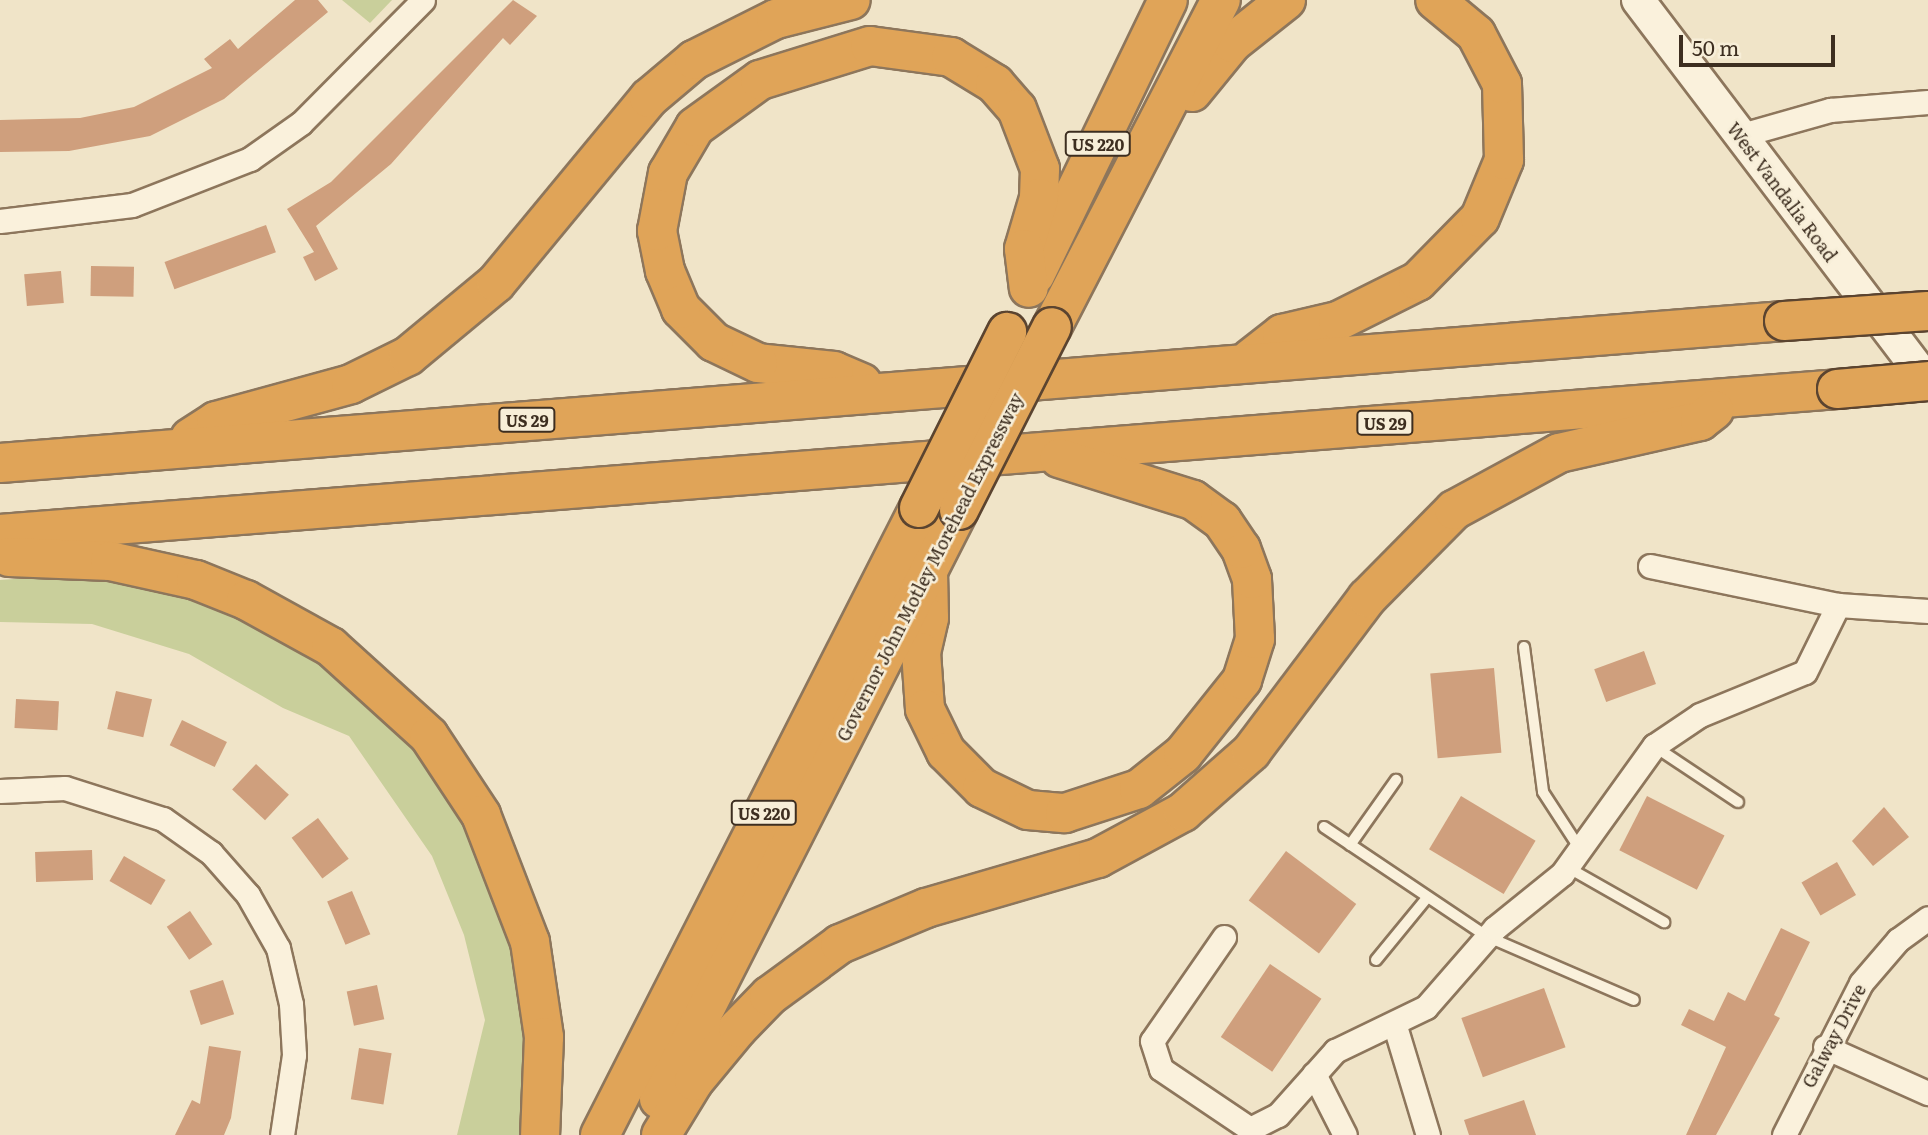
<!DOCTYPE html>
<html>
<head>
<meta charset="utf-8">
<style>
  body { margin:0 }
  #map { position:relative; width:1928px; height:1135px; overflow:hidden; background:#f0e4c8; font-family:Literata,serif }
  div>[style] { position:absolute }
  [style*='--x'] { left:calc(var(--x)*1px); top:calc(var(--y)*1px); width:calc(var(--w)*1px); rotate:calc(var(--a)*1deg) }
  .green>* { inset:0; background:#c9cf9b }
  .building>* { inset:0; background:#cf9f7d; transform-origin:0 0 }
  .roads { filter:drop-shadow(2px 0 #8d765c) drop-shadow(-2px 0 #8d765c) drop-shadow(0 2px #8d765c) drop-shadow(0 -2px #8d765c) }
  .service>* { height:10px; margin:-5px; padding:0 5px; transform-origin:5px; border-radius:5px; background:#faf1dc }
  .minor>* { height:23px; margin:-11.5px; padding:0 11.5px; transform-origin:11.5px; border-radius:11.5px; background:#faf1dc }
  .secondary>* { height:32px; margin:-16px; padding:0 16px; transform-origin:16px; border-radius:16px; background:#faf1dc }
  .motorway>* { height:38px; margin:-19px; padding:0 19px; transform-origin:19px; border-radius:19px; background:#e0a458 }
  .bridges { filter:drop-shadow(2px 0 #5b4430) drop-shadow(-2px 0 #5b4430) drop-shadow(0 2px #5b4430) drop-shadow(0 -2px #5b4430) }
  .motorway-bridge>* { height:38px; margin:-19px; padding:0 19px; transform-origin:19px; border-radius:19px; background:#e0a458 }
  span { translate:-50% -50%; white-space:nowrap; text-align:center; line-height:1.15; -webkit-text-stroke:5px #f7eed8; paint-order:stroke }
  .shield-label span { padding:2px 5px; background:#f7eed8; border:2px solid; border-radius:5px; -webkit-text-stroke-width:0 }
  .shield-label { font-size:16px; color:#3d2e20; font-weight:700 }
  .street-label { font-size:18px; color:#3d2e20 }
  .scale { position:absolute; left:1679px; top:35px; width:156px; height:32px; box-sizing:border-box; border:4px solid #3d2e20; border-top:0; padding-left:9px; font-size:21px; line-height:24px; white-space:nowrap; color:#3d2e20; -webkit-text-stroke:5px #f7eed8; paint-order:stroke }
</style>
</head>
<body>
<div id="map">
  <div class="green">
    <i style="clip-path:polygon(342px 0,392px 0,370px 23px)"></i>
    <i style="clip-path:polygon(41px 577px,130px 581px,199px 599px,277px 633px,333px 669px,387px 716px,472px 829px,504px 909px,527px 995px,526px 1135px,457px 1135px,485px 1020px,464px 935px,432px 856px,349px 736px,283px 708px,189px 654px,92px 624px,0 622px,0 580px)"></i>
  </div>
  <div class="building">
    <i style="clip-path:polygon(295px 0,318px 0,328px 12px,224px 99px,150px 136px,69px 151px,0 152px,0 120px,80px 118px,134px 107px,212px 68px,204px 59px,230px 39px,238px 49px)"></i>
    <i style="clip-path:polygon(513px 0,537px 16px,510px 45px,503px 38px,391px 164px,316px 226px,338px 269px,315px 281px,303px 257px,314px 252px,287px 209px,331px 182px)"></i>
    <i style="left:266px;top:225px;width:29px;height:108px;rotate:70deg"></i>
    <i style="left:91px;top:266px;width:43px;height:30px;rotate:1deg"></i>
    <i style="left:61px;top:271px;width:32px;height:37px;rotate:85deg"></i>
    <i style="left:1644px;top:651px;width:35px;height:53px;rotate:70deg"></i>
    <i style="left:1494px;top:668px;width:85px;height:64px;rotate:85deg"></i>
    <i style="left:116px;top:691px;width:37px;height:39px;rotate:13deg"></i>
    <i style="left:16px;top:699px;width:43px;height:29px;rotate:3deg"></i>
    <i style="left:182px;top:720px;width:50px;height:28px;rotate:26deg"></i>
    <i style="left:256px;top:764px;width:45px;height:35px;rotate:43deg"></i>
    <i style="left:1461px;top:796px;width:87px;height:62px;rotate:31deg"></i>
    <i style="left:1647px;top:796px;width:87px;height:61px;rotate:27deg"></i>
    <i style="clip-path:polygon(1884px 807px,1909px 837px,1873px 866px,1852px 841px)"></i>
    <i style="left:318px;top:818px;width:51px;height:33px;rotate:53deg"></i>
    <i style="left:92px;top:850px;width:30px;height:57px;rotate:88deg"></i>
    <i style="left:1286px;top:851px;width:88px;height:62px;rotate:37deg"></i>
    <i style="left:124px;top:856px;width:48px;height:29px;rotate:30deg"></i>
    <i style="left:1837px;top:862px;width:38px;height:41px;rotate:60deg"></i>
    <i style="left:352px;top:891px;width:47px;height:27px;rotate:67deg"></i>
    <i style="left:190px;top:911px;width:40px;height:28px;rotate:56deg"></i>
    <i style="clip-path:polygon(1781px 928px,1810px 942px,1774px 1015px,1780px 1018px,1716px 1135px,1686px 1135px,1726px 1047px,1681px 1025px,1689px 1009px,1714px 1021px,1728px 992px,1745px 1001px)"></i>
    <i style="left:1270px;top:964px;width:62px;height:88px;rotate:34deg"></i>
    <i style="left:223px;top:980px;width:36px;height:35px;rotate:72deg"></i>
    <i style="left:377px;top:985px;width:35px;height:31px;rotate:78deg"></i>
    <i style="left:1544px;top:988px;width:63px;height:88px;rotate:70deg"></i>
    <i style="clip-path:polygon(209px 1046px,241px 1051px,231px 1118px,224px 1135px,175px 1135px,192px 1100px,200px 1104px)"></i>
    <i style="left:359px;top:1048px;width:33px;height:52px;rotate:9deg"></i>
    <i style="clip-path:polygon(1524px 1100px,1536px 1135px,1469px 1135px,1464px 1120px)"></i>
  </div>
  <div class="roads">
    <div class="service">
      <i style="--x:1524;--y:647;--w:146;--a:82.5"></i>
      <i style="--x:1543;--y:792;--w:68;--a:57"></i>
      <i style="--x:1654;--y:746;--w:101;--a:33.7"></i>
      <i style="--x:1324;--y:827;--w:195;--a:33.9"></i>
      <i style="--x:1486;--y:936;--w:161;--a:23.4"></i>
      <i style="--x:1350;--y:845;--w:80;--a:-54.7"></i>
      <i style="--x:1567;--y:867;--w:112;--a:29.6"></i>
      <i style="--x:1376;--y:960;--w:80;--a:-50.6"></i>
    </div>
    <div class="minor">
      <i style="--x:1738;--y:136;--w:96;--a:-15.8"></i>
      <i style="--x:1830;--y:110;--w:98;--a:-4.7"></i>
      <i style="--x:0;--y:221;--w:133;--a:-6.9"></i>
      <i style="--x:132;--y:205;--w:127;--a:-21.3"></i>
      <i style="--x:250;--y:159;--w:62;--a:-35.2"></i>
      <i style="--x:301;--y:123;--w:173;--a:-45.2"></i>
      <i style="--x:1650;--y:566;--w:192;--a:11.7"></i>
      <i style="--x:1838;--y:605;--w:90;--a:3.8"></i>
      <i style="--x:0;--y:791;--w:65;--a:-2.6"></i>
      <i style="--x:65;--y:788;--w:103;--a:17.6"></i>
      <i style="--x:163;--y:819;--w:59;--a:35.3"></i>
      <i style="--x:211;--y:853;--w:56;--a:48.6"></i>
      <i style="--x:248;--y:895;--w:61;--a:60.5"></i>
      <i style="--x:278;--y:948;--w:57;--a:76.9"></i>
      <i style="--x:291;--y:1004;--w:51;--a:86.6"></i>
      <i style="--x:294;--y:1055;--w:81;--a:98.5"></i>
      <i style="--x:1224;--y:937;--w:126;--a:124.7"></i>
      <i style="--x:1152;--y:1041;--w:29;--a:72"></i>
      <i style="--x:1161;--y:1069;--w:107;--a:34"></i>
      <i style="--x:1250;--y:1129;--w:31;--a:-27"></i>
      <i style="--x:1278;--y:1115;--w:86;--a:-48.3"></i>
      <i style="--x:1335;--y:1051;--w:101;--a:-25.8"></i>
      <i style="--x:1426;--y:1007;--w:105;--a:-48.9"></i>
      <i style="--x:1495;--y:928;--w:86;--a:-38.9"></i>
      <i style="--x:1562;--y:874;--w:158;--a:-54.3"></i>
      <i style="--x:1654;--y:746;--w:55;--a:-34"></i>
      <i style="--x:1700;--y:715;--w:113;--a:-22.3"></i>
      <i style="--x:1805;--y:672;--w:75;--a:-63.8"></i>
      <i style="--x:1395;--y:1026;--w:114;--a:73.2"></i>
      <i style="--x:1825;--y:1047;--w:113;--a:24.1"></i>
      <i style="--x:1314;--y:1074;--w:68;--a:63.1"></i>
      <i style="--x:1784;--y:1135;--w:170;--a:-63.1"></i>
      <i style="--x:1861;--y:983;--w:57;--a:-49.3"></i>
      <i style="--x:1898;--y:940;--w:37;--a:-36"></i>
    </div>
    <div class="secondary">
      <i style="--x:1638;--y:0;--w:480;--a:52.8"></i>
    </div>
    <div class="motorway">
      <i style="--x:1192;--y:92;--w:63;--a:-50.8"></i>
      <i style="--x:1232;--y:43;--w:69;--a:-38.5"></i>
      <i style="--x:1035;--y:275;--w:305;--a:-64.2"></i>
      <i style="--x:1052;--y:327;--w:368;--a:-62.7"></i>
      <i style="--x:1250;--y:359;--w:41;--a:-38"></i>
      <i style="--x:1282;--y:334;--w:57;--a:-13.1"></i>
      <i style="--x:1338;--y:321;--w:89;--a:-26.6"></i>
      <i style="--x:1418;--y:281;--w:88;--a:-45.5"></i>
      <i style="--x:1480;--y:218;--w:63;--a:-67.5"></i>
      <i style="--x:1504;--y:160;--w:76;--a:-91.5"></i>
      <i style="--x:1502;--y:84;--w:56;--a:-117.5"></i>
      <i style="--x:1476;--y:34;--w:53;--a:-140.3"></i>
      <i style="--x:862;--y:383;--w:30;--a:-157"></i>
      <i style="--x:834;--y:371;--w:76;--a:-174"></i>
      <i style="--x:758;--y:363;--w:49;--a:-154.5"></i>
      <i style="--x:714;--y:342;--w:47;--a:-135"></i>
      <i style="--x:681;--y:309;--w:41;--a:-112.8"></i>
      <i style="--x:665;--y:271;--w:41;--a:-101.3"></i>
      <i style="--x:657;--y:231;--w:59;--a:-79.3"></i>
      <i style="--x:668;--y:173;--w:53;--a:-59.6"></i>
      <i style="--x:695;--y:127;--w:80;--a:-35.9"></i>
      <i style="--x:760;--y:80;--w:115;--a:-17.2"></i>
      <i style="--x:870;--y:46;--w:82;--a:7.7"></i>
      <i style="--x:951;--y:57;--w:52;--a:31.5"></i>
      <i style="--x:995;--y:84;--w:33;--a:49"></i>
      <i style="--x:1017;--y:109;--w:64;--a:69"></i>
      <i style="--x:1040;--y:169;--w:29;--a:92"></i>
      <i style="--x:1039;--y:198;--w:53;--a:106.4"></i>
      <i style="--x:1024;--y:249;--w:39;--a:83"></i>
      <i style="--x:190;--y:438;--w:31;--a:-33"></i>
      <i style="--x:216;--y:421;--w:140;--a:-15.3"></i>
      <i style="--x:351;--y:384;--w:64;--a:-26.2"></i>
      <i style="--x:408;--y:356;--w:114;--a:-39.7"></i>
      <i style="--x:496;--y:283;--w:240;--a:-50.4"></i>
      <i style="--x:649;--y:98;--w:59;--a:-40.2"></i>
      <i style="--x:694;--y:60;--w:92;--a:-26.6"></i>
      <i style="--x:776;--y:19;--w:77;--a:-14.2"></i>
      <i style="--x:0;--y:463;--w:1790;--a:-4.55"></i>
      <i style="--x:0;--y:534;--w:1843;--a:-4.51"></i>
      <i style="--x:9;--y:557;--w:101;--a:2.3"></i>
      <i style="--x:110;--y:561;--w:88;--a:12.5"></i>
      <i style="--x:196;--y:580;--w:54;--a:21.8"></i>
      <i style="--x:246;--y:600;--w:97;--a:28.9"></i>
      <i style="--x:331;--y:647;--w:132;--a:42.2"></i>
      <i style="--x:429;--y:736;--w:95;--a:56.6"></i>
      <i style="--x:481;--y:815;--w:136;--a:68.9"></i>
      <i style="--x:530;--y:942;--w:96;--a:81.6"></i>
      <i style="--x:544;--y:1037;--w:98;--a:92.3"></i>
      <i style="--x:928;--y:571;--w:47;--a:88.8"></i>
      <i style="--x:929;--y:618;--w:35;--a:103"></i>
      <i style="--x:921;--y:652;--w:57;--a:86"></i>
      <i style="--x:925;--y:709;--w:48;--a:64"></i>
      <i style="--x:946;--y:752;--w:51;--a:45"></i>
      <i style="--x:982;--y:788;--w:51;--a:25.6"></i>
      <i style="--x:1028;--y:810;--w:37;--a:5"></i>
      <i style="--x:1065;--y:813;--w:78;--a:-18"></i>
      <i style="--x:1139;--y:789;--w:56;--a:-38.5"></i>
      <i style="--x:1183;--y:754;--w:95;--a:-51.4"></i>
      <i style="--x:1242;--y:680;--w:43;--a:-72.4"></i>
      <i style="--x:1255;--y:639;--w:60;--a:-92.9"></i>
      <i style="--x:1252;--y:579;--w:32;--a:-110"></i>
      <i style="--x:1241;--y:549;--w:34;--a:-124"></i>
      <i style="--x:1222;--y:521;--w:36;--a:-144"></i>
      <i style="--x:1193;--y:500;--w:140;--a:-162.6"></i>
      <i style="--x:659;--y:1099;--w:661;--a:-63.01"></i>
      <i style="--x:600;--y:1135;--w:703;--a:-63.03"></i>
      <i style="--x:661;--y:1135;--w:63;--a:-58.6"></i>
      <i style="--x:694;--y:1081;--w:69;--a:-50.3"></i>
      <i style="--x:738;--y:1028;--w:45;--a:-45.9"></i>
      <i style="--x:769;--y:996;--w:88;--a:-36.2"></i>
      <i style="--x:840;--y:944;--w:93;--a:-22.7"></i>
      <i style="--x:926;--y:908;--w:179;--a:-16.2"></i>
      <i style="--x:1098;--y:858;--w:97;--a:-28.4"></i>
      <i style="--x:1183;--y:812;--w:91;--a:-41.4"></i>
      <i style="--x:1251;--y:752;--w:193;--a:-53"></i>
      <i style="--x:1367;--y:598;--w:124;--a:-45.3"></i>
      <i style="--x:1454;--y:510;--w:119;--a:-28.5"></i>
      <i style="--x:1559;--y:453;--w:145;--a:-12.8"></i>
      <i style="--x:1700;--y:421;--w:18;--a:-38"></i>
    </div>
  </div>
  <div class="bridges">
    <div class="motorway-bridge">
      <i style="--x:1784;--y:321;--w:144;--a:-4"></i>
      <i style="--x:1837;--y:389;--w:91;--a:-5"></i>
      <i style="--x:919;--y:508;--w:197;--a:-63.4"></i>
      <i style="--x:959;--y:510;--w:205;--a:-63.1"></i>
    </div>
  </div>
  <div class="shield-label">
    <span style="left:1098px;top:144px">US 220</span>
    <span style="left:527px;top:420px">US 29</span>
    <span style="left:1385px;top:423px">US 29</span>
    <span style="left:764px;top:813px">US 220</span>
  </div>
  <div class="street-label">
    <span style="left:1782px;top:192px;rotate:53deg">West Vandalia Road</span>
    <span style="left:930px;top:567px;rotate:-63deg">Governor John Motley Morehead Expressway</span>
    <span style="left:1834px;top:1036px;rotate:-62deg">Galway Drive</span>
  </div>
  <div class="scale">50 m</div>
</div>
</body>
</html>
